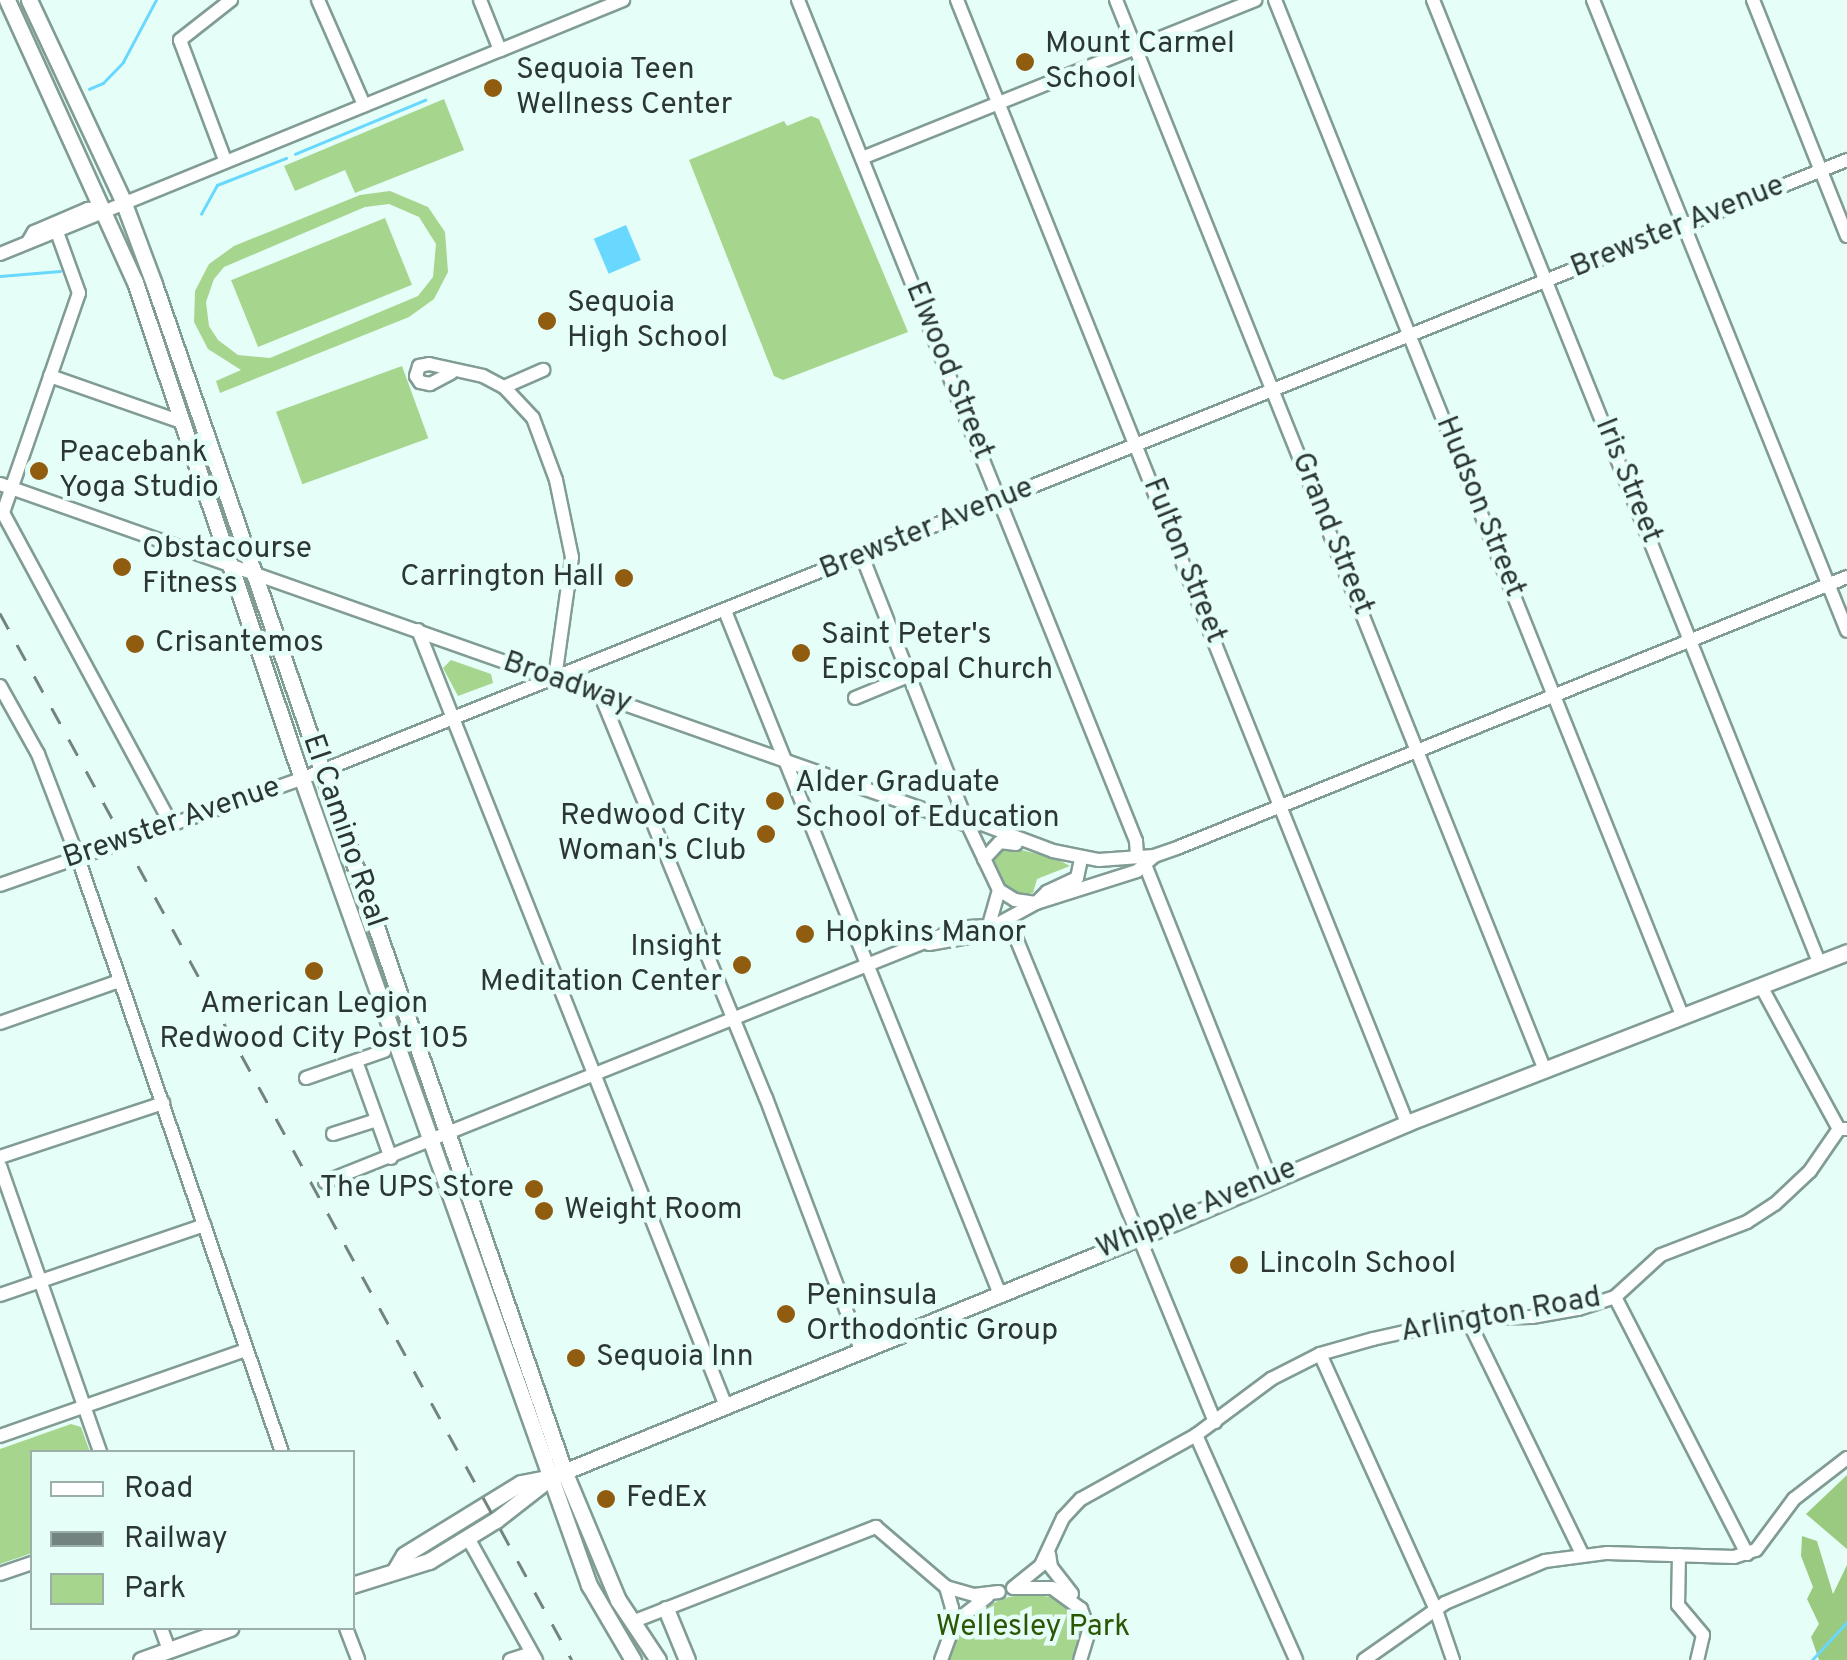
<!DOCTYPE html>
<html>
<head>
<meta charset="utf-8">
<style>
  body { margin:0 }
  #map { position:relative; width:1847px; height:1660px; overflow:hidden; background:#e6fef8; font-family:Overpass,sans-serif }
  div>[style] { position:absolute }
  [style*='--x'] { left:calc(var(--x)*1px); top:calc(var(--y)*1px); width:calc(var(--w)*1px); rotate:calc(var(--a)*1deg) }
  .green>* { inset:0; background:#a6d58d; transform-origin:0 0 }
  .forest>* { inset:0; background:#99ca7f }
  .water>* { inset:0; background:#68d8ff; transform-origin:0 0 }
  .stream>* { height:2.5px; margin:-1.25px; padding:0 1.25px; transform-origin:1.25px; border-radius:1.25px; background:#68d8ff }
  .roads { filter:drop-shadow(2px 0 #809c95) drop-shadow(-2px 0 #809c95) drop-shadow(0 2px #809c95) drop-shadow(0 -2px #809c95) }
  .minor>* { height:12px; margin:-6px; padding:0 6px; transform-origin:6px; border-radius:6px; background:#fff }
  .major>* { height:15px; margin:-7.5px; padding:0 7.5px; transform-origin:7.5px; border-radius:7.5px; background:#fff }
  .rail>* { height:2.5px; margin-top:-1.25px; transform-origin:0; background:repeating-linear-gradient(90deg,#738380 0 18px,transparent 0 36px) }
  .dots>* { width:28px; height:28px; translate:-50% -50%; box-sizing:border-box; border:5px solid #e6fef8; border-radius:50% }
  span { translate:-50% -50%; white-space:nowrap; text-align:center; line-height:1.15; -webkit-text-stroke:9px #e6fef8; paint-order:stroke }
  .poi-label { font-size:30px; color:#2c3735 }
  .left { translate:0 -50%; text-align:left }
  .right { translate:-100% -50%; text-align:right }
  .street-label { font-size:30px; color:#2c3735 }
  .park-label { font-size:30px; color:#2b5705 }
  .legend { position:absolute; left:30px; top:1450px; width:325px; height:180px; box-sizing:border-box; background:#e6fef8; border:2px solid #9caeaa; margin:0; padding:12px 18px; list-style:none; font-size:30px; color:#2c3735 }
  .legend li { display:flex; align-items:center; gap:20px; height:50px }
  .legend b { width:50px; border:2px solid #9caeaa }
</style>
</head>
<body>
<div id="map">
  <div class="green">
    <i style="clip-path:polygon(444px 99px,464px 150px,355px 193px,345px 170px,295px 191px,284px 166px)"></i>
    <i style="clip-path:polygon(811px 116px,819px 119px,908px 332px,783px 380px,774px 376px,689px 160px,784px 121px,787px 126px)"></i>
    <i style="clip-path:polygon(evenodd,390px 191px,428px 207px,445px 232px,448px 272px,434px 299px,409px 317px,220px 393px,216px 381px,241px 370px,208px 349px,194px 322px,195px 291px,209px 264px,234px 246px,360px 195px,390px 191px,389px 204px,419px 217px,436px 244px,433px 277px,418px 296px,270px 358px,238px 355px,218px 340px,209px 326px,206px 302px,214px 279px,224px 267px,365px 207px,389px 204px)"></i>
    <i style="left:385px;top:218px;width:72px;height:166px;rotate:68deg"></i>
    <i style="left:402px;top:366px;width:77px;height:134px;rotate:70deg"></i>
    <i style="clip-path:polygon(451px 660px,491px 674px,493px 683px,458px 696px,443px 668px)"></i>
    <i style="clip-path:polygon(1014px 848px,1057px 859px,1070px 866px,1037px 879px,1033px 893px,1021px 896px,1005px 888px,993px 865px,999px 850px)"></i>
    <i style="clip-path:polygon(71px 1424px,81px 1427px,90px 1452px,32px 1452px,32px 1553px,0 1564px,0 1449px)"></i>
    <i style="clip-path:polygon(1027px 1593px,1061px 1599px,1076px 1613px,1082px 1631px,1072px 1660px,948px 1660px,954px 1635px,968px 1618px,1001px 1599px)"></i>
  </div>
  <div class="forest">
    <i style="clip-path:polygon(1847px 1475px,1847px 1549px,1806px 1514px)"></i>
    <i style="clip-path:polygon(1802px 1536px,1817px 1541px,1833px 1594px,1847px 1565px,1847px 1660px,1819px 1660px,1811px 1637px,1819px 1624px,1807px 1599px,1813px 1587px,1801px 1556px)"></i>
  </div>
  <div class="water">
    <i style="left:626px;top:225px;width:38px;height:35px;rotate:67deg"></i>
  </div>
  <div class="stream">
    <i style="--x:89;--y:89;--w:15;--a:-23"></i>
    <i style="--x:103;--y:83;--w:29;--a:-46"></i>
    <i style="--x:123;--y:62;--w:70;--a:-62"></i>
    <i style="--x:295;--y:154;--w:141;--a:-22.6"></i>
    <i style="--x:201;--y:214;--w:33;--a:-61"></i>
    <i style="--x:217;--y:185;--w:74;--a:-21.4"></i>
    <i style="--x:0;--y:276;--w:60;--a:-4.8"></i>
    <i style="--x:1812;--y:1660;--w:52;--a:-47.4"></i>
  </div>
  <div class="roads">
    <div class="minor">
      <i style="--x:318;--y:0;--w:115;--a:66.3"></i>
      <i style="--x:480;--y:0;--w:54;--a:68.2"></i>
      <i style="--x:798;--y:0;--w:906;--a:68.1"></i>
      <i style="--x:1136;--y:841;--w:14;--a:86"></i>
      <i style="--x:957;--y:0;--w:1210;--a:68.16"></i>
      <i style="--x:1116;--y:0;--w:1151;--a:68.16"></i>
      <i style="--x:1275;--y:0;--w:1094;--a:68.15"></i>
      <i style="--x:1433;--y:0;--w:1037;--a:68.14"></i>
      <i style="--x:1593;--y:0;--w:680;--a:68.07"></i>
      <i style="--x:1753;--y:0;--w:254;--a:68.3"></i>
      <i style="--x:862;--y:158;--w:424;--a:-21.9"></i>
      <i style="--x:225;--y:160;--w:128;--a:-110.6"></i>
      <i style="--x:180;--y:40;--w:65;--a:-38.1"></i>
      <i style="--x:57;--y:232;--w:65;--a:70.2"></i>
      <i style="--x:79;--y:293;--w:233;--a:109.1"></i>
      <i style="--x:3;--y:513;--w:355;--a:61.6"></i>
      <i style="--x:28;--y:242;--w:12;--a:-59"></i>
      <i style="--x:34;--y:232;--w:59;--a:-23.1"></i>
      <i style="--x:88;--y:209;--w:15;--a:-4"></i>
      <i style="--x:0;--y:254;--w:673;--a:-22.18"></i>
      <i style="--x:451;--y:373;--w:24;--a:152"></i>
      <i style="--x:430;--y:384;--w:10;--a:-169"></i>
      <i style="--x:420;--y:382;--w:7;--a:-124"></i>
      <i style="--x:416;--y:376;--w:10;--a:-73"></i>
      <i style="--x:419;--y:366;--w:10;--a:-11"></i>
      <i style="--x:429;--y:364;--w:55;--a:12.5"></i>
      <i style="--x:483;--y:376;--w:24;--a:28"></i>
      <i style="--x:504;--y:387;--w:42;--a:46.9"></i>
      <i style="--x:533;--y:418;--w:66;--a:69.6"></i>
      <i style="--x:556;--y:480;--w:79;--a:78.3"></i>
      <i style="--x:572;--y:557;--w:122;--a:98"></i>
      <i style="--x:50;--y:376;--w:142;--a:19.3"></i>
      <i style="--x:504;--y:387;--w:43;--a:-23.6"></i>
      <i style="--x:0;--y:484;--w:1026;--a:19.41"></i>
      <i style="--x:968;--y:825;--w:11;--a:-10"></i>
      <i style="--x:979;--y:823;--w:79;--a:20.7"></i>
      <i style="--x:1053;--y:851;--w:47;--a:11.1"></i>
      <i style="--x:1099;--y:860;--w:55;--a:-4.2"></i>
      <i style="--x:1154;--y:856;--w:24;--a:-19"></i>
      <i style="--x:1177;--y:848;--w:723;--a:-22.02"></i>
      <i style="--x:862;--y:556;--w:289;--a:68.5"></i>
      <i style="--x:968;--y:825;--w:72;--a:64.5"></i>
      <i style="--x:999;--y:890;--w:35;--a:106"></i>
      <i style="--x:725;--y:611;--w:734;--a:68.08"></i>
      <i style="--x:418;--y:630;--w:833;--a:68.36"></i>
      <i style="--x:0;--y:686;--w:78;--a:60.8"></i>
      <i style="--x:38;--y:754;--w:111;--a:69"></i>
      <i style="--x:78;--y:858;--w:628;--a:71.05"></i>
      <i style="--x:601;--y:696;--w:435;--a:67.7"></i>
      <i style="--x:766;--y:1098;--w:268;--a:69.3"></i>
      <i style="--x:855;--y:698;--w:57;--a:-22.5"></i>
      <i style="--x:984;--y:859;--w:23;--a:-47"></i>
      <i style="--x:1000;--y:842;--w:16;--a:7"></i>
      <i style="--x:1146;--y:867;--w:336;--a:68.3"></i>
      <i style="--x:0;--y:885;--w:324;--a:-19.4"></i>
      <i style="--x:306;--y:777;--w:1660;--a:-21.82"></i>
      <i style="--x:999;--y:890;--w:19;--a:32"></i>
      <i style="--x:1015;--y:900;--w:21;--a:8"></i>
      <i style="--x:1036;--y:903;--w:16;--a:-45"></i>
      <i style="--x:1047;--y:892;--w:33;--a:-25"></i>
      <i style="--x:1077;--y:878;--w:19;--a:-78"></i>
      <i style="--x:1009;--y:921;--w:542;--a:67.65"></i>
      <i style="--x:929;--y:944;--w:40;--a:-10"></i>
      <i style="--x:968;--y:937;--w:13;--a:-45"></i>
      <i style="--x:1762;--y:988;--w:161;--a:61.4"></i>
      <i style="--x:0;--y:1023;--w:126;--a:-19.4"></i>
      <i style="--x:356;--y:1061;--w:103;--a:70.2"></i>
      <i style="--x:306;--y:1078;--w:83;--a:-19.1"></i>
      <i style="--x:333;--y:1134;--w:46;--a:-17.7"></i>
      <i style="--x:0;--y:1157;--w:172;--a:-18.3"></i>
      <i style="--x:0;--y:1166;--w:303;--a:70.7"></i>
      <i style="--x:325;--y:1182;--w:659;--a:-21.82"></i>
      <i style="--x:937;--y:937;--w:32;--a:-18"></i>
      <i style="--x:967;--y:927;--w:27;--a:-2"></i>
      <i style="--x:994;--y:926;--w:48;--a:-28.7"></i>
      <i style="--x:1036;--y:903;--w:106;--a:-17.6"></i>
      <i style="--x:1137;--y:871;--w:23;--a:-41"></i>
      <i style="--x:0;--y:1295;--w:216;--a:-18.9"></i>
      <i style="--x:1615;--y:1297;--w:289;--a:62.8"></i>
      <i style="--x:1467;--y:1318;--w:263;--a:64"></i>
      <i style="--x:1320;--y:1354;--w:281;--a:65.6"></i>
      <i style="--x:1436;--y:1610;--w:53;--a:71.2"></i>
      <i style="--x:1196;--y:1435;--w:246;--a:66"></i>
      <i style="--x:0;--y:1436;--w:260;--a:-19.3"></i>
      <i style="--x:468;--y:1538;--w:140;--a:60.9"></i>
      <i style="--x:1049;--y:1554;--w:13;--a:81"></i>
      <i style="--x:1051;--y:1567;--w:34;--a:52"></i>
      <i style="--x:1679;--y:1555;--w:50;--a:91.1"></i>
      <i style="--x:1678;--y:1605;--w:39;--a:50"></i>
      <i style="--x:1703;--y:1635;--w:26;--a:103"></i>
      <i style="--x:0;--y:1574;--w:34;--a:-19"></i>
      <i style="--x:946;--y:1587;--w:22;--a:74"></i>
      <i style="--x:952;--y:1608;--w:20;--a:99"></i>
      <i style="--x:1013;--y:1588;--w:36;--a:-39"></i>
      <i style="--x:1041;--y:1565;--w:52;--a:-64.9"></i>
      <i style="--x:1063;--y:1518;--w:26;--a:-47"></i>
      <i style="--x:1081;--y:1499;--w:132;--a:-29.1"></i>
      <i style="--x:1196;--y:1435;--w:94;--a:-36.7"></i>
      <i style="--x:1271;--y:1379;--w:55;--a:-27"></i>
      <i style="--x:1320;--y:1354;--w:55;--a:-15.8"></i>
      <i style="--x:1373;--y:1339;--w:96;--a:-12.6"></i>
      <i style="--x:1467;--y:1318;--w:65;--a:-0.9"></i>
      <i style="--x:1532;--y:1317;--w:47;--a:-9.9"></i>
      <i style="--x:1578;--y:1309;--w:39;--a:-18"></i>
      <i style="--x:1615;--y:1297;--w:62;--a:-42.4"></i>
      <i style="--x:1661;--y:1255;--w:92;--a:-21"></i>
      <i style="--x:1747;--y:1222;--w:33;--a:-33"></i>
      <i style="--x:1775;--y:1204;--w:48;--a:-43.3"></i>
      <i style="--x:1810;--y:1171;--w:51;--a:-55.4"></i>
      <i style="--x:1839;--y:1129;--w:8;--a:0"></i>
      <i style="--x:1016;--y:1588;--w:36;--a:0"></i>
      <i style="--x:1052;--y:1588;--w:36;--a:36"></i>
      <i style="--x:1081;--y:1609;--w:23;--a:70"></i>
      <i style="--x:1089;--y:1631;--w:30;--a:107"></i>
      <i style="--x:632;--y:1622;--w:262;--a:-21.3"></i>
      <i style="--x:876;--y:1527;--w:92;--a:40.6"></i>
      <i style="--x:946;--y:1587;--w:29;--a:16"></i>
      <i style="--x:974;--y:1595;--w:25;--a:-7"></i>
      <i style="--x:161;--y:1628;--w:23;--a:70"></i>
      <i style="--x:346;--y:1628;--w:34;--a:69"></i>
      <i style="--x:510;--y:1660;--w:22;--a:-18"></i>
      <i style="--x:941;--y:1660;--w:40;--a:-69.8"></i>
      <i style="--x:955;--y:1622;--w:41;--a:-38"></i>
      <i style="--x:1364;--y:1660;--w:99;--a:-35.1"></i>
      <i style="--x:1445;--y:1603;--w:108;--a:-22.8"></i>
      <i style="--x:1545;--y:1561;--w:63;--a:-7.4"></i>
      <i style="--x:1607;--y:1553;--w:127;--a:1.8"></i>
      <i style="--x:1734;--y:1557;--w:23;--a:-18"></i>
      <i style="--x:1756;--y:1550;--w:64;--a:-53.3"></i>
      <i style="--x:1794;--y:1499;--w:67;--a:-37.7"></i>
    </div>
    <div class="major">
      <i style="--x:7;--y:0;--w:310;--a:65.6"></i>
      <i style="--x:135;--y:282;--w:524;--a:71.43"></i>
      <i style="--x:302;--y:779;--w:856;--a:70.4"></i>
      <i style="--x:589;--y:1585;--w:87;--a:59.6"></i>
      <i style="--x:29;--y:0;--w:222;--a:64.9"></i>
      <i style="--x:123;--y:201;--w:89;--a:69.5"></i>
      <i style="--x:154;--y:284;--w:1256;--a:70.94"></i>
      <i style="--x:564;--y:1471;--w:140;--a:67.3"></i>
      <i style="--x:618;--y:1600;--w:72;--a:56.3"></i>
      <i style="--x:395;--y:1570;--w:17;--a:-59"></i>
      <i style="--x:404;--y:1555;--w:137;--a:-31.6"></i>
      <i style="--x:521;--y:1483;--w:31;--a:-11"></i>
      <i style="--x:551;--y:1477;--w:634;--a:-22.15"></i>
      <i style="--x:1138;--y:1238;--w:293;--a:-23.1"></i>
      <i style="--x:1407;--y:1123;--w:472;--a:-21.2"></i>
      <i style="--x:352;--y:1585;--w:81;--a:-17.3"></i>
      <i style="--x:429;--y:1561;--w:79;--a:-31.5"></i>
      <i style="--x:496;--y:1520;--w:70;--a:-38"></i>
      <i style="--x:666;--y:1609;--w:55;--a:67.6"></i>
      <i style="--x:141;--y:1660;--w:95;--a:-19.8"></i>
    </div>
  </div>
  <div class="rail">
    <i style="--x:0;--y:613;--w:1193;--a:61.35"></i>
  </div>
  <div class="dots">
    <i style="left:1025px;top:62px;background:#905c0f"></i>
    <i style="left:493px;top:88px;background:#905c0f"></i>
    <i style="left:547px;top:321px;background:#905c0f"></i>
    <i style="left:39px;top:471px;background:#905c0f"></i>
    <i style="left:122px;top:567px;background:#905c0f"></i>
    <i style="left:624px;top:578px;background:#905c0f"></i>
    <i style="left:135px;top:644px;background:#905c0f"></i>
    <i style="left:801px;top:653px;background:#905c0f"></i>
    <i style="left:775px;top:801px;background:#905c0f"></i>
    <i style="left:766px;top:834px;background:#905c0f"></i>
    <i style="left:805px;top:934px;background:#905c0f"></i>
    <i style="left:742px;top:965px;background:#905c0f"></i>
    <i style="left:314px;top:971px;background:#905c0f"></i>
    <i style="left:534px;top:1189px;background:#905c0f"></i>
    <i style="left:544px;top:1211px;background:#905c0f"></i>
    <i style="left:1239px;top:1265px;background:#905c0f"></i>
    <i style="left:786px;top:1314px;background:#905c0f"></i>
    <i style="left:576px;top:1358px;background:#905c0f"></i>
    <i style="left:606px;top:1499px;background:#905c0f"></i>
  </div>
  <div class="poi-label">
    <span class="left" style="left:1045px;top:62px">Mount Carmel<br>School</span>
    <span class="left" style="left:516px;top:88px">Sequoia Teen<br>Wellness Center</span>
    <span class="left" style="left:567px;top:321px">Sequoia<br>High School</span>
    <span class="left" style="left:59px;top:471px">Peacebank<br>Yoga Studio</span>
    <span class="left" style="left:142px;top:567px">Obstacourse<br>Fitness</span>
    <span class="right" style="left:604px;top:578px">Carrington Hall</span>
    <span class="left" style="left:821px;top:653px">Saint Peter's<br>Episcopal Church</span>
    <span class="left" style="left:155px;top:644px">Crisantemos</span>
    <span class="left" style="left:795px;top:801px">Alder Graduate<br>School of Education</span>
    <span class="right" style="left:746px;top:834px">Redwood City<br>Woman's Club</span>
    <span class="left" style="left:825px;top:934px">Hopkins Manor</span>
    <span class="right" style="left:722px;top:965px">Insight<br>Meditation Center</span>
    <span style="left:314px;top:1022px">American Legion<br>Redwood City Post 105</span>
    <span class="right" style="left:514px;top:1189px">The UPS Store</span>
    <span class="left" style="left:564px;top:1211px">Weight Room</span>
    <span class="left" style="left:1259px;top:1265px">Lincoln School</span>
    <span class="left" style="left:806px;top:1314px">Peninsula<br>Orthodontic Group</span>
    <span class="left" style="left:596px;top:1358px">Sequoia Inn</span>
    <span class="left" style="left:626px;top:1499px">FedEx</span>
  </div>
  <div class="street-label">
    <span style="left:1678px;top:228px;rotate:-22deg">Brewster Avenue</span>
    <span style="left:948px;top:371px;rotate:68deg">Elwood Street</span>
    <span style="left:1627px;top:481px;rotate:68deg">Iris Street</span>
    <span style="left:1479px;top:507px;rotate:68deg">Hudson Street</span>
    <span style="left:927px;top:530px;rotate:-22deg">Brewster Avenue</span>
    <span style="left:1331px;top:534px;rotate:68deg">Grand Street</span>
    <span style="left:1183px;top:561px;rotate:68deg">Fulton Street</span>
    <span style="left:567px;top:684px;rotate:19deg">Broadway</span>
    <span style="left:172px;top:824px;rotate:-19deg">Brewster Avenue</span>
    <span style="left:343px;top:831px;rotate:71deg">El Camino Real</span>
    <span style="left:1197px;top:1210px;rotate:-23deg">Whipple Avenue</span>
    <span style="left:1501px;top:1316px;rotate:-10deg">Arlington Road</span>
  </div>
  <div class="park-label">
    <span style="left:1033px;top:1628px">Wellesley Park</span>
  </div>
  <ul class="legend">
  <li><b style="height:12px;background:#fff"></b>Road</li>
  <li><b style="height:12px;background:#738380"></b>Railway</li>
  <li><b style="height:28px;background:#a6d58d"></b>Park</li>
  </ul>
</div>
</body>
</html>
